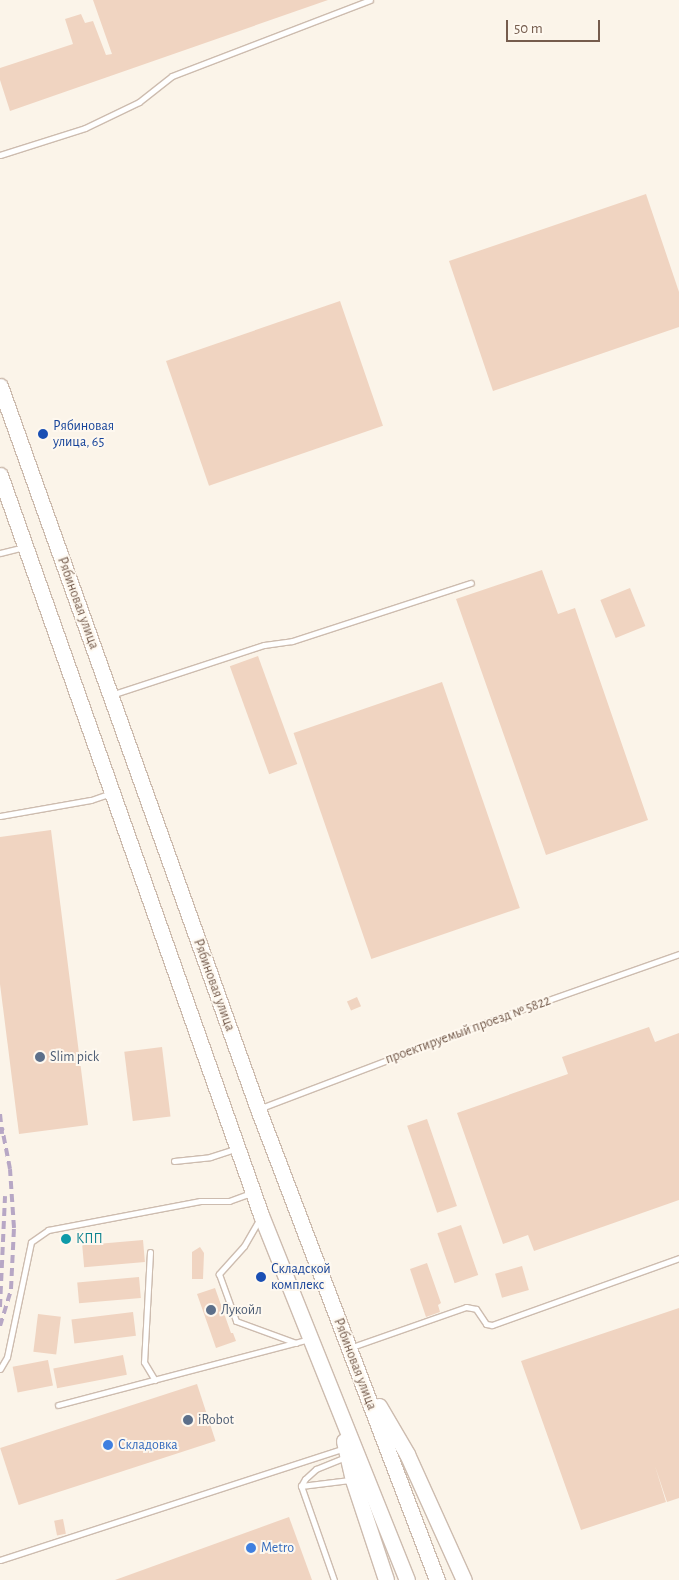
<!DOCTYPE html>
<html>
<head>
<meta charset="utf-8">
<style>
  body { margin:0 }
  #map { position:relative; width:679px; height:1580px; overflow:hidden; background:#fbf4e9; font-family:"Alegreya Sans",sans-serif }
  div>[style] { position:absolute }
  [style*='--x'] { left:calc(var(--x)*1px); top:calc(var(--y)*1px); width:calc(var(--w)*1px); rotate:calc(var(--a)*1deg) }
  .building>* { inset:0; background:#f0d4c1; transform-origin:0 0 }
  .roads { filter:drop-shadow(1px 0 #cdbcaf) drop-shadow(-1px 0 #cdbcaf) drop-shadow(0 1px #cdbcaf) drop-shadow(0 -1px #cdbcaf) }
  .service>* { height:5px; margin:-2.5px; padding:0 2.5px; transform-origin:2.5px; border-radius:2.5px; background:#fff }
  .secondary>* { height:15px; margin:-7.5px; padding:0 7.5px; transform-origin:7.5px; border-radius:7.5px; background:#fff }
  .rail>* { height:4px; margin-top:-2px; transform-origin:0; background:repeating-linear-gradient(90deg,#b7a7c5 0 8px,transparent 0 13px) }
  .dots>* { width:14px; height:14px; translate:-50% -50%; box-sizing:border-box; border:2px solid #fef8ef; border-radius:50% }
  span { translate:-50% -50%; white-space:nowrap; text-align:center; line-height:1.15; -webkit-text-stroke:4px #fef8ef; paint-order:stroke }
  .transit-label { font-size:14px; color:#164399 }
  .left { translate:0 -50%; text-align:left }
  .street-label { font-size:14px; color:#755c4d }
  .service-label { font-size:14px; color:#4e5e75 }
  .culture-label { font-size:14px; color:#0d838f }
  .shop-label { font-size:14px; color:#366cbe }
  .scale { position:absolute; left:506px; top:20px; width:94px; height:22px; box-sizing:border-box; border:2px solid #755c4d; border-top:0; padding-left:6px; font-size:15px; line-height:18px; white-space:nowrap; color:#755c4d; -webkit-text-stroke:4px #fef8ef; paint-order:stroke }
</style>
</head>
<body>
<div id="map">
  <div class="building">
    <i style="clip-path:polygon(93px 0,328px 0,10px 111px,0 80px,0 68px,73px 44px,65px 19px,81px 14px,85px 23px,93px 21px,106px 55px,112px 54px)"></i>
    <i style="clip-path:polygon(646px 194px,679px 292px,679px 327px,493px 391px,449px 261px)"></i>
    <i style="left:340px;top:301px;width:132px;height:184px;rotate:71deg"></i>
    <i style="clip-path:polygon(542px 570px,558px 614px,575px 608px,648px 820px,546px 855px,456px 599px)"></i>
    <i style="left:630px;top:588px;width:41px;height:32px;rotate:68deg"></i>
    <i style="left:258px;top:656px;width:115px;height:30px;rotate:70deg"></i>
    <i style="left:442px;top:682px;width:239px;height:157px;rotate:71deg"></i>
    <i style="clip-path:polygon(51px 830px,88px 1125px,19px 1134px,0 984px,0 837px)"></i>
    <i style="left:357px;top:997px;width:10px;height:11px;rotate:66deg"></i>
    <i style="clip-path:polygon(649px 1027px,655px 1042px,679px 1033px,679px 1200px,534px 1251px,528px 1235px,503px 1244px,457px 1113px,568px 1074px,562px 1057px)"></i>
    <i style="left:162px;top:1047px;width:70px;height:38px;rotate:83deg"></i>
    <i style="left:427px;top:1119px;width:92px;height:21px;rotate:71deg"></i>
    <i style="left:461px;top:1225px;width:53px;height:25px;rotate:71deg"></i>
    <i style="left:143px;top:1240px;width:22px;height:61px;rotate:85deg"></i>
    <i style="clip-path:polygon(200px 1247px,204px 1253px,203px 1279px,192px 1279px,192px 1252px)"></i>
    <i style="clip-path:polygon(427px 1263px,441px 1303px,438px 1305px,440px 1312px,426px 1317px,410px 1269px)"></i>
    <i style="left:522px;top:1266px;width:25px;height:28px;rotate:74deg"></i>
    <i style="left:139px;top:1277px;width:21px;height:62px;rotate:85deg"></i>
    <i style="clip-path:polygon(215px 1288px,231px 1333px,233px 1333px,236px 1341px,216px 1348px,197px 1294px)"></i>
    <i style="clip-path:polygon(679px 1308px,679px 1498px,667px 1502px,655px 1466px,666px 1502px,581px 1530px,521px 1361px)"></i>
    <i style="left:133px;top:1312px;width:24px;height:62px;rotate:83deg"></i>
    <i style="left:38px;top:1314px;width:23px;height:38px;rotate:7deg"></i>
    <i style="left:123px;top:1355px;width:20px;height:71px;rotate:79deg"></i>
    <i style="left:48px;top:1360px;width:26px;height:36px;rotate:79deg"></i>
    <i style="left:197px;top:1384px;width:60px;height:207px;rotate:72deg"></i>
    <i style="clip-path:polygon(289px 1517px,312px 1580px,115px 1580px)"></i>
    <i style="left:63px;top:1519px;width:15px;height:9px;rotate:79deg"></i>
  </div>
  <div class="roads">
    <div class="service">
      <i style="--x:0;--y:155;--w:89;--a:-17.6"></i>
      <i style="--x:85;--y:128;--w:60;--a:-25.7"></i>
      <i style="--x:139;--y:102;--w:42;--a:-38.2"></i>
      <i style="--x:172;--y:76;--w:212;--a:-21"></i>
      <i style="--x:0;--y:553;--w:25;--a:-14"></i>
      <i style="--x:111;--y:695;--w:161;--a:-18.1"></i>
      <i style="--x:264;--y:645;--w:28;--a:-8"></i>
      <i style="--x:292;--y:641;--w:188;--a:-18"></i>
      <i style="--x:0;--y:816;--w:92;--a:-10"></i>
      <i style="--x:91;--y:800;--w:21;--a:-19"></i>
      <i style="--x:261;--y:1108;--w:274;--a:-20.8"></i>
      <i style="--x:517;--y:1011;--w:172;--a:-19.4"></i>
      <i style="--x:174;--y:1161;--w:36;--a:-6"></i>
      <i style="--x:210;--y:1157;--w:28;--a:-18"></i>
      <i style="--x:259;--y:1220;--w:30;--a:120"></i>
      <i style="--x:244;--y:1246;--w:38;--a:132"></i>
      <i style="--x:219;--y:1274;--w:50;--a:70.1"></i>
      <i style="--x:236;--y:1321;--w:64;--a:20.1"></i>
      <i style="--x:150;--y:1252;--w:110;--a:93.1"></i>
      <i style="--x:144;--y:1362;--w:21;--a:59"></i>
      <i style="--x:352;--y:1347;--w:121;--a:-19.3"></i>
      <i style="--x:466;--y:1307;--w:10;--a:11"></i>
      <i style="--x:476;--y:1309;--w:18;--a:56"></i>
      <i style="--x:486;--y:1324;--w:6;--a:9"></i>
      <i style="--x:492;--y:1325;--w:199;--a:-19.7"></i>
      <i style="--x:0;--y:1369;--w:14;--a:-60"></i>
      <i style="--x:7;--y:1357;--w:117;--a:-78.2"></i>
      <i style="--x:31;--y:1242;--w:21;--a:-35"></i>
      <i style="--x:48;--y:1230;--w:155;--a:-10.8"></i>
      <i style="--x:200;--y:1201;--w:29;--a:0"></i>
      <i style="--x:229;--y:1201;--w:23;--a:-20"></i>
      <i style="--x:58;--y:1405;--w:260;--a:-14.7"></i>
      <i style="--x:301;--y:1486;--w:49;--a:-7"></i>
      <i style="--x:0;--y:1560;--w:363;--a:-18"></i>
      <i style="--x:334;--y:1580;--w:100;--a:-109.3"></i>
      <i style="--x:301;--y:1486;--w:8;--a:-60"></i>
      <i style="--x:305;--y:1479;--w:15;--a:-42"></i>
      <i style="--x:316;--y:1469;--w:32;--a:-22"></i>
    </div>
    <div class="secondary">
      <i style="--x:0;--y:386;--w:768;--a:70.36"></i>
      <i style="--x:258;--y:1109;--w:504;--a:69.19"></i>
      <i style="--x:0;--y:475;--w:785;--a:70.57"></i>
      <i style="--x:261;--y:1215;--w:393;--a:68.2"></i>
      <i style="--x:379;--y:1406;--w:56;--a:59.7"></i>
      <i style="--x:407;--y:1454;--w:138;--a:65.7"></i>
      <i style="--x:344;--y:1441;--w:40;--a:77"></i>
      <i style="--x:353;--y:1480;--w:105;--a:71.7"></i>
    </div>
  </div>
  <div class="rail">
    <i style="--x:0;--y:1114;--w:20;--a:84"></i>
    <i style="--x:0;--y:1307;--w:111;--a:-87.4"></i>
    <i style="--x:0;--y:1326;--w:39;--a:-73"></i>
    <i style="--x:11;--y:1289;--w:61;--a:-87.2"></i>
    <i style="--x:14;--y:1228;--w:59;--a:-93.9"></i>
    <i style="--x:10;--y:1169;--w:42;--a:-101"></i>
  </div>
  <div class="dots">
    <i style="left:43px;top:434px;background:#1a4fb4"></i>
    <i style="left:40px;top:1057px;background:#5c6f8a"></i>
    <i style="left:66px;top:1239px;background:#0f9aa8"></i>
    <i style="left:261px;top:1277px;background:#1a4fb4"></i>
    <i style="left:211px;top:1310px;background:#5c6f8a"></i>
    <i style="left:188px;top:1420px;background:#5c6f8a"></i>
    <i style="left:108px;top:1445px;background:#3f7fe0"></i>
    <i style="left:251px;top:1548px;background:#3f7fe0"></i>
  </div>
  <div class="transit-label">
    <span class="left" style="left:53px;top:434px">Рябиновая<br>улица, 65</span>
    <span class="left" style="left:271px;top:1277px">Складской<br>комплекс</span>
  </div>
  <div class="street-label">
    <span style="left:78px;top:603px;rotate:70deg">Рябиновая улица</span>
    <span style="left:214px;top:985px;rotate:70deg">Рябиновая улица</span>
    <span style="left:468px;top:1030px;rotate:-20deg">проектируемый проезд № 5822</span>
    <span style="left:355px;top:1364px;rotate:69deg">Рябиновая улица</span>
  </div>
  <div class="service-label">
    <span class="left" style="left:50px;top:1057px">Slim pick</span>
    <span class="left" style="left:221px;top:1310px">Лукойл</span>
    <span class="left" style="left:198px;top:1420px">iRobot</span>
  </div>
  <div class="culture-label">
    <span class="left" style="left:76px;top:1239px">КПП</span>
  </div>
  <div class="shop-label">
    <span class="left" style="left:118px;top:1445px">Складовка</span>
    <span class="left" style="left:261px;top:1548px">Metro</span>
  </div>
  <div class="scale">50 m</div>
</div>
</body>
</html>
